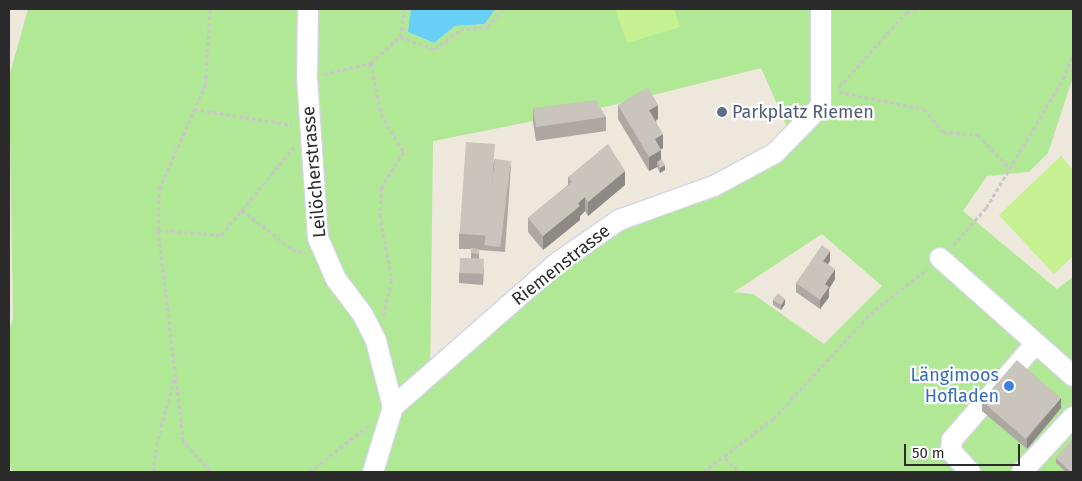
<!DOCTYPE html>
<html>
<head>
<meta charset="utf-8">
<style>
  body { margin:0 }
  #map { position:relative; width:1082px; height:481px; overflow:hidden; background:#eee7dc; font-family:"Fira Sans",sans-serif }
  div>[style] { position:absolute }
  [style*='--x'] { left:calc(var(--x)*1px); top:calc(var(--y)*1px); width:calc(var(--w)*1px); rotate:calc(var(--a)*1deg) }
  .green>* { inset:0; background:#b0e895 }
  .pitch>* { inset:0; background:#c6f190 }
  .water>* { inset:0; background:#68cff7 }
  .path>* { height:2.5px; margin-top:-1.25px; transform-origin:0; background:repeating-linear-gradient(90deg,#c8c8c8 0 4px,transparent 0 6.5px) }
  .roads { filter:drop-shadow(1px 0 #d1d5e5) drop-shadow(-1px 0 #d1d5e5) drop-shadow(0 1px #d1d5e5) drop-shadow(0 -1px #d1d5e5) }
  .minor>* { height:20px; margin:-10px; padding:0 10px; transform-origin:10px; border-radius:10px; background:#fff }
  .wall>* { inset:0; background:#ada9a2 }
  .shaded-wall>* { inset:0; background:#8d8984 }
  .building>* { inset:0; background:#c9c4bc; transform-origin:0 0 }
  .dots>* { width:14px; height:14px; translate:-50% -50%; box-sizing:border-box; border:2px solid #fff; border-radius:50% }
  span { translate:-50% -50%; white-space:nowrap; text-align:center; line-height:1.15; -webkit-text-stroke:4.5px #fff; paint-order:stroke }
  .service-label { font-size:18px; color:#4e5e75 }
  .left { translate:0 -50%; text-align:left }
  .street-label { font-size:18px; color:#2b2b2b }
  .shop-label { font-size:18px; color:#366cbe }
  .right { translate:-100% -50%; text-align:right }
  .frame { position:absolute; inset:0; border:10px solid #2b2b2b; pointer-events:none }
  .scale { position:absolute; left:904px; top:444px; width:116px; height:22px; box-sizing:border-box; border:2px solid #2b2b2b; border-top:0; padding-left:6px; font-size:15px; line-height:18px; white-space:nowrap; color:#2b2b2b; -webkit-text-stroke:4px #fff; paint-order:stroke }
</style>
</head>
<body>
<div id="map">
  <div class="green">
    <i style="clip-path:polygon(evenodd,28px 9px,411px 9px,408px 32px,434px 43px,455px 26px,485px 24px,495px 9px,1073px 9px,1073px 77px,1048px 153px,1029px 172px,987px 176px,963px 211px,1057px 289px,1073px 277px,1073px 472px,13px 472px,9px 466px,9px 332px,13px 318px,9px 77px,28px 9px,761px 68px,788px 129px,773px 147px,632px 221px,559px 273px,430px 379px,433px 141px,609px 106px,761px 68px,28px 9px,822px 234px,882px 286px,824px 344px,753px 294px,734px 292px,822px 234px)"></i>
  </div>
  <div class="pitch">
    <i style="clip-path:polygon(615px 9px,674px 9px,680px 27px,627px 43px)"></i>
    <i style="clip-path:polygon(1061px 156px,1073px 170px,1073px 256px,1054px 274px,999px 215px)"></i>
  </div>
  <div class="water">
    <i style="clip-path:polygon(411px 9px,495px 9px,485px 24px,455px 26px,434px 43px,408px 32px)"></i>
  </div>
  <div class="path">
    <i style="--x:907;--y:13;--w:11;--a:-22"></i>
    <i style="--x:400;--y:37;--w:37;--a:19"></i>
    <i style="--x:435;--y:49;--w:31;--a:-37"></i>
    <i style="--x:460;--y:30;--w:28;--a:-6"></i>
    <i style="--x:488;--y:27;--w:23;--a:-52"></i>
    <i style="--x:371;--y:63;--w:52;--a:78.9"></i>
    <i style="--x:381;--y:114;--w:44;--a:58.8"></i>
    <i style="--x:404;--y:152;--w:41;--a:122.2"></i>
    <i style="--x:382;--y:187;--w:28;--a:94"></i>
    <i style="--x:380;--y:215;--w:66;--a:79.5"></i>
    <i style="--x:392;--y:280;--w:36;--a:104"></i>
    <i style="--x:324;--y:74;--w:48;--a:-13.2"></i>
    <i style="--x:371;--y:63;--w:39;--a:-42"></i>
    <i style="--x:400;--y:37;--w:28;--a:-80"></i>
    <i style="--x:839;--y:87;--w:105;--a:-48.1"></i>
    <i style="--x:839;--y:92;--w:87;--a:11.3"></i>
    <i style="--x:924;--y:109;--w:30;--a:50"></i>
    <i style="--x:943;--y:132;--w:35;--a:5"></i>
    <i style="--x:978;--y:135;--w:45;--a:45.9"></i>
    <i style="--x:194;--y:109;--w:99;--a:9.3"></i>
    <i style="--x:242;--y:210;--w:63;--a:38"></i>
    <i style="--x:292;--y:249;--w:15;--a:16"></i>
    <i style="--x:158;--y:230;--w:63;--a:4.5"></i>
    <i style="--x:221;--y:235;--w:114;--a:-50.3"></i>
    <i style="--x:953;--y:245;--w:50;--a:-48.3"></i>
    <i style="--x:986;--y:208;--w:150;--a:-59.2"></i>
    <i style="--x:1063;--y:79;--w:28;--a:-69"></i>
    <i style="--x:725;--y:458;--w:21;--a:43"></i>
    <i style="--x:153;--y:472;--w:26;--a:-83"></i>
    <i style="--x:156;--y:446;--w:69;--a:-75"></i>
    <i style="--x:210;--y:472;--w:41;--a:-131.1"></i>
    <i style="--x:183;--y:441;--w:212;--a:-96.8"></i>
    <i style="--x:158;--y:230;--w:41;--a:-88.6"></i>
    <i style="--x:159;--y:189;--w:114;--a:-66.1"></i>
    <i style="--x:205;--y:85;--w:76;--a:-86.2"></i>
    <i style="--x:309;--y:472;--w:76;--a:-38.1"></i>
    <i style="--x:703;--y:472;--w:88;--a:-37.1"></i>
    <i style="--x:773;--y:419;--w:143;--a:-47.3"></i>
    <i style="--x:870;--y:314;--w:73;--a:-38.3"></i>
  </div>
  <div class="roads">
    <div class="minor">
      <i style="--x:308;--y:9;--w:68;--a:90.8"></i>
      <i style="--x:307;--y:77;--w:161;--a:86.1"></i>
      <i style="--x:318;--y:238;--w:45;--a:66.3"></i>
      <i style="--x:336;--y:279;--w:45;--a:53.1"></i>
      <i style="--x:363;--y:315;--w:29;--a:63"></i>
      <i style="--x:376;--y:341;--w:68;--a:75.6"></i>
      <i style="--x:940;--y:258;--w:178;--a:41.6"></i>
      <i style="--x:393;--y:407;--w:218;--a:-41.3"></i>
      <i style="--x:557;--y:263;--w:75;--a:-34.7"></i>
      <i style="--x:619;--y:220;--w:101;--a:-19.7"></i>
      <i style="--x:714;--y:186;--w:69;--a:-28.4"></i>
      <i style="--x:775;--y:153;--w:66;--a:-45.6"></i>
      <i style="--x:821;--y:106;--w:97;--a:-90"></i>
      <i style="--x:373;--y:472;--w:68;--a:-72.9"></i>
      <i style="--x:970;--y:472;--w:28;--a:-132"></i>
      <i style="--x:951;--y:451;--w:11;--a:-85"></i>
      <i style="--x:952;--y:440;--w:128;--a:-49.1"></i>
      <i style="--x:1022;--y:472;--w:75;--a:-47.2"></i>
    </div>
  </div>
  <div class="wall">
    <i style="clip-path:polygon(618px 105px,658px 119px,656px 121px,663px 148px,661px 149px,661px 159px,665px 170px,660px 173px,657px 167px,649px 171px,618px 119px)"></i>
    <i style="clip-path:polygon(533px 108px,606px 117px,606px 131px,536px 141px,533px 122px)"></i>
    <i style="clip-path:polygon(495px 159px,511px 166px,505px 252px,479px 250px,479px 259px,484px 269px,483px 285px,459px 283px,459px 273px,471px 258px,471px 249px,459px 249px,459px 234px)"></i>
    <i style="clip-path:polygon(568px 177px,625px 185px,588px 216px,585px 211px,580px 216px,580px 220px,543px 250px,528px 232px,528px 218px,568px 185px)"></i>
    <i style="clip-path:polygon(830px 261px,828px 264px,835px 279px,829px 289px,829px 297px,820px 309px,796px 292px,796px 283px)"></i>
    <i style="clip-path:polygon(773px 300px,785px 304px,781px 310px,773px 305px)"></i>
    <i style="clip-path:polygon(982px 401px,1061px 408px,1027px 449px,982px 411px)"></i>
    <i style="clip-path:polygon(1056px 458px,1073px 472px,1066px 472px,1056px 463px)"></i>
  </div>
  <div class="shaded-wall">
    <i style="clip-path:polygon(658px 105px,658px 119px,649px 125px,649px 110px)"></i>
    <i style="clip-path:polygon(663px 134px,663px 148px,655px 153px,655px 139px)"></i>
    <i style="clip-path:polygon(661px 150px,661px 164px,657px 162px,657px 167px,649px 171px,649px 157px)"></i>
    <i style="clip-path:polygon(665px 165px,665px 170px,660px 173px,660px 168px)"></i>
    <i style="clip-path:polygon(625px 171px,625px 185px,588px 216px,588px 202px)"></i>
    <i style="clip-path:polygon(585px 197px,585px 211px,580px 216px,580px 220px,543px 250px,543px 236px)"></i>
    <i style="clip-path:polygon(830px 251px,830px 261px,823px 271px,823px 261px)"></i>
    <i style="clip-path:polygon(835px 269px,835px 279px,829px 289px,829px 297px,820px 309px,820px 300px,825px 284px)"></i>
    <i style="clip-path:polygon(785px 299px,785px 304px,781px 310px,781px 305px)"></i>
    <i style="clip-path:polygon(1061px 398px,1061px 408px,1027px 449px,1027px 439px)"></i>
  </div>
  <div class="building">
    <i style="clip-path:polygon(648px 87px,658px 105px,649px 110px,663px 134px,655px 139px,661px 150px,649px 157px,618px 105px)"></i>
    <i style="clip-path:polygon(596px 100px,606px 117px,536px 127px,533px 108px)"></i>
    <i style="left:466px;top:142px;width:29px;height:92px;rotate:4deg"></i>
    <i style="clip-path:polygon(608px 144px,625px 171px,588px 202px,585px 197px,578px 203px,580px 206px,543px 236px,528px 218px,572px 182px,568px 177px)"></i>
    <i style="left:495px;top:159px;width:16px;height:87px;rotate:7deg"></i>
    <i style="clip-path:polygon(661px 159px,665px 165px,660px 168px,657px 162px)"></i>
    <i style="clip-path:polygon(822px 245px,830px 251px,823px 261px,835px 269px,825px 284px,829px 287px,820px 300px,796px 283px)"></i>
    <i style="clip-path:polygon(471px 248px,479px 249px,479px 254px,471px 253px)"></i>
    <i style="left:460px;top:258px;width:24px;height:15px;rotate:2deg"></i>
    <i style="clip-path:polygon(778px 293px,785px 299px,781px 305px,773px 300px)"></i>
    <i style="left:1017px;top:360px;width:58px;height:54px;rotate:41deg"></i>
    <i style="clip-path:polygon(1073px 439px,1073px 472px,1071px 472px,1056px 458px)"></i>
  </div>
  <div class="dots">
    <i style="left:722px;top:112px;background:#5c6f8a"></i>
    <i style="left:1009px;top:386px;background:#3f7fe0"></i>
  </div>
  <div class="service-label">
    <span class="left" style="left:732px;top:112px">Parkplatz Riemen</span>
  </div>
  <div class="street-label">
    <span style="left:314px;top:172px;rotate:-95deg">Leilöcherstrasse</span>
    <span style="left:561px;top:265px;rotate:-38deg">Riemenstrasse</span>
  </div>
  <div class="shop-label">
    <span class="right" style="left:999px;top:386px">Längimoos<br>Hofladen</span>
  </div>
  <div class="frame"></div>
  <div class="scale">50 m</div>
</div>
</body>
</html>
